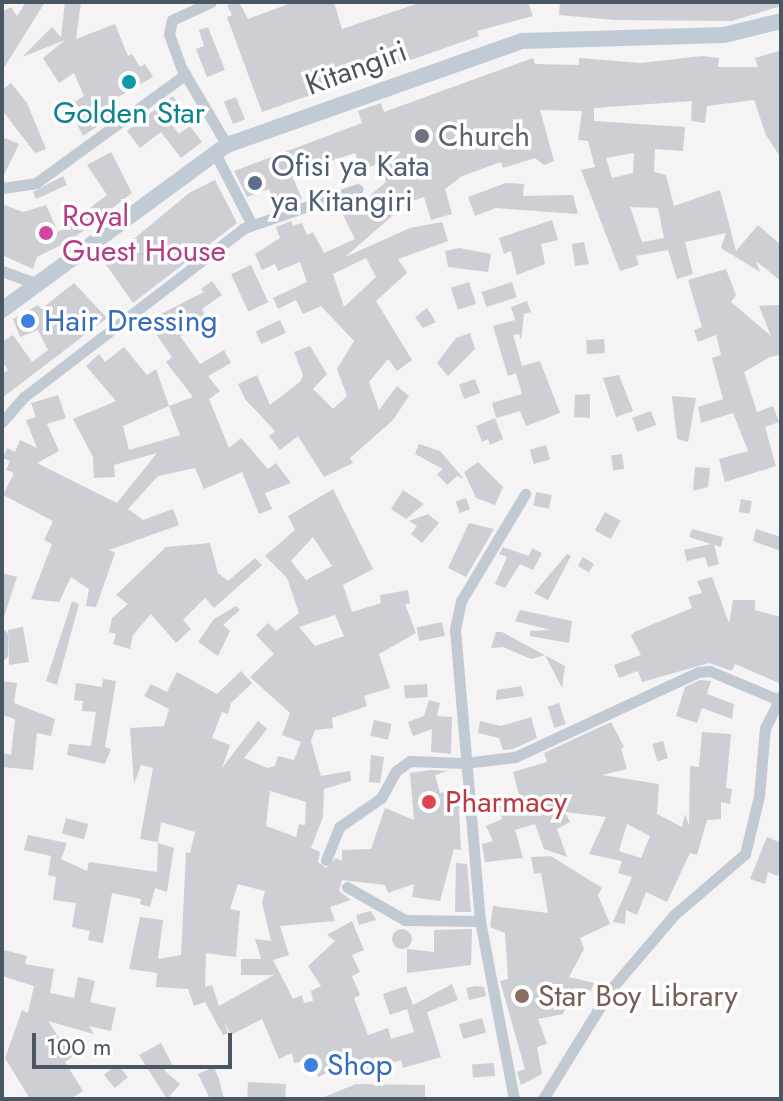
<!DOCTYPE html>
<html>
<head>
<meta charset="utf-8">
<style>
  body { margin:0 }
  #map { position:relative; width:783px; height:1101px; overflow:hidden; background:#f5f3f3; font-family:Jost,sans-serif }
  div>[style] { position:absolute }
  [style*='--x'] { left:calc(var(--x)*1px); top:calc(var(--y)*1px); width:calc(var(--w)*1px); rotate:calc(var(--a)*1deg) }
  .building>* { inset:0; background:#cdcfd5; transform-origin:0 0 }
  .round { border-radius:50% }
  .street>* { height:11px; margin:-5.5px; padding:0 5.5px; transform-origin:5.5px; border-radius:5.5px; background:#c1cad2 }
  .secondary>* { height:16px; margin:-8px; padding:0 8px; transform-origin:8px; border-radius:8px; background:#c1cbd6 }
  .dots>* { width:22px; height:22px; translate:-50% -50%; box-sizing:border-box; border:4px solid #fff; border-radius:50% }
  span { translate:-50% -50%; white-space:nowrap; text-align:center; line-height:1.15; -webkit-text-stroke:7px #fff; paint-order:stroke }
  .street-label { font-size:30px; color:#4a5661 }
  .culture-label { font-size:30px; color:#0d838f }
  .worship-label { font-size:30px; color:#5b616d }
  .left { translate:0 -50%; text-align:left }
  .service-label { font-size:30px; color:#4e5e75 }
  .hotel-label { font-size:30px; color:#b23c85 }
  .shop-label { font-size:30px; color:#366cbe }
  .health-label { font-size:30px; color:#be3a42 }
  .education-label { font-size:30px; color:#785e54 }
  .frame { position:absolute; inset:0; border:4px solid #4a5661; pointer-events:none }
  .scale { position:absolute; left:32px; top:1033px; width:200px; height:36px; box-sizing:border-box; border:4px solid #4a5661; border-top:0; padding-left:10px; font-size:24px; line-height:28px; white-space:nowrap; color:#4a5661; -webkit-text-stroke:6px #fff; paint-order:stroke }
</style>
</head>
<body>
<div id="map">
  <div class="building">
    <i style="clip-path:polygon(26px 2px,45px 2px,2px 71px,2px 12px,11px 7px,17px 16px)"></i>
    <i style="clip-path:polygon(65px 2px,81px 2px,76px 39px,115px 24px,128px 56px,132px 54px,140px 67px,145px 64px,153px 77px,108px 103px,113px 116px,83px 136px,68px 106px,84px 96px,74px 73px,59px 83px,43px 58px,65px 40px,22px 57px,52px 27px,61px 37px)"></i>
    <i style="clip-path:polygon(239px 2px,248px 19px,294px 2px,334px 2px,342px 29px,422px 2px,528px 2px,533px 16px,477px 31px,479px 36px,388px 68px,384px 56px,355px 66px,359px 78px,262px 112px,227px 17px,232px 15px,227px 5px)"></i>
    <i style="clip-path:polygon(560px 2px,781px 2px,781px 6px,732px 21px,615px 20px,559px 15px)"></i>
    <i style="clip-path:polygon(208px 27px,225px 70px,207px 77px,196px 49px,204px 46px,199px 30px)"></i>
    <i style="clip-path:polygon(evenodd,779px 51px,781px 158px,766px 135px,754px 100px,707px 106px,705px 123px,691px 121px,692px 101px,594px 108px,594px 121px,685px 127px,683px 151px,655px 149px,654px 172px,666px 175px,674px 206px,720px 190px,736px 251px,758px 225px,781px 245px,781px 281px,756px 261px,760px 272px,721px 248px,726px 233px,685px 242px,693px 274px,677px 279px,668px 250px,636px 256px,639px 265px,620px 271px,581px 170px,595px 167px,588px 141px,578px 140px,582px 111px,540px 110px,554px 161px,544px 165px,535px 158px,503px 168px,501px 162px,462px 176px,445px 189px,452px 214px,431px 220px,424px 197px,407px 203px,345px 257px,410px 228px,442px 222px,448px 241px,398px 259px,407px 273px,376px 301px,412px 360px,397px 371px,388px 359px,369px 382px,379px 410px,397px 386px,409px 396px,393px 420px,350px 458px,353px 463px,324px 477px,298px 436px,280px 450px,269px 436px,275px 431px,245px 399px,238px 384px,257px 375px,270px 405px,300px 382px,303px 375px,294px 352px,310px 346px,327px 374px,313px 389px,333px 409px,347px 396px,337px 369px,354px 341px,321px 306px,303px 314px,296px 300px,278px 309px,273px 298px,307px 282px,300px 262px,278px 271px,275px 264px,262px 270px,255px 254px,280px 238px,276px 227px,291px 221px,293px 226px,302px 223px,307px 235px,313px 232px,324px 253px,355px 239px,340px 209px,359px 199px,361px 203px,386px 182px,380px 163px,361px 170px,355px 153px,322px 164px,320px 158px,289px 168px,302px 199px,276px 208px,269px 189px,247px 197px,234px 171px,362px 123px,358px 111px,381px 103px,384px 112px,533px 58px,535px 64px,579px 65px,579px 58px,641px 63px,702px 56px,719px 58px,718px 67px,758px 67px,755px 58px,779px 51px,634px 153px,633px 173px,612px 178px,606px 158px,634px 153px,779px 51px,630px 207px,658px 208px,664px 238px,642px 242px,630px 207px,779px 51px,366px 258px,376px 277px,344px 307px,333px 274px,366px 258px)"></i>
    <i style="clip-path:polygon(11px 83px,27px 103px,46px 149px,35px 153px,2px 110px,2px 90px)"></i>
    <i style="clip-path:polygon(173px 96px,180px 106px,166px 117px,179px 134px,190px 126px,202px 142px,181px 158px,161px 132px,140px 148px,127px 131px)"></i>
    <i style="left:236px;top:97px;width:24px;height:13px;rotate:68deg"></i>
    <i style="clip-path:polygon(2px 137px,19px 144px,2px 179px)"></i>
    <i style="clip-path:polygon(111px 152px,132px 193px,71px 240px,37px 257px,33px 269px,2px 255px,2px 204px,23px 212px,46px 205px,58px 232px,107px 195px,87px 165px)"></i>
    <i style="clip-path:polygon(63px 176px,67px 185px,36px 199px,33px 192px)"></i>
    <i style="clip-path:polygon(215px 180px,237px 223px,133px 303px,105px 263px,189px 193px)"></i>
    <i style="clip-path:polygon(506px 183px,524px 184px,523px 196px,573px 195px,578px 214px,496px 208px,475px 216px,468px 197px)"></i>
    <i style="clip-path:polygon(552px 220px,558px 240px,541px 244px,545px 264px,517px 275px,511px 251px,504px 254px,499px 238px)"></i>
    <i style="clip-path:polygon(584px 242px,589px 264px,575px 266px,572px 244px)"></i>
    <i style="clip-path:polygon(459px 248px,491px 254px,488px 272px,448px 267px,445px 251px)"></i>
    <i style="left:251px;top:265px;width:41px;height:22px;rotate:65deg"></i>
    <i style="clip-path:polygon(726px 269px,736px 295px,731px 302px,771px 336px,759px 306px,779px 305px,781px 360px,778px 355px,770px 357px,744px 372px,757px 412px,773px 406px,779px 422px,765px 427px,776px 466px,725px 482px,719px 459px,748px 451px,733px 413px,701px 423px,698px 407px,723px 399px,712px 358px,721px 355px,716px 335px,698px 342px,694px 330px,702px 327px,688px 280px)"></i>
    <i style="clip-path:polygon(212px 281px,222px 295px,202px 309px,209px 325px,180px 336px,200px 364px,224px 350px,231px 363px,208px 376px,220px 391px,209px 399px,229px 448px,241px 438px,268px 469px,276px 463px,291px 483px,265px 493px,272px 509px,259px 514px,242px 472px,204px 489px,195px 468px,158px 476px,128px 509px,143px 520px,173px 509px,179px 525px,109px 550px,115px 553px,96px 607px,86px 606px,89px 589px,71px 577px,59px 602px,31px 599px,52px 544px,44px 540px,53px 521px,3px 495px,14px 473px,6px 470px,10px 461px,3px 458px,7px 448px,15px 452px,20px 440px,37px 448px,26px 420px,36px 417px,31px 403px,58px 395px,66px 418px,47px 424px,59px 451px,37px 463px,117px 503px,157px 453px,114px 465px,115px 477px,94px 478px,93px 457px,73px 419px,116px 401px,86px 366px,99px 354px,105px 362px,124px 347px,147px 375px,156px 369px,169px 406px,123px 426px,129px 450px,180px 435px,169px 406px,193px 397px,166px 362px,172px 357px,147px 321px,204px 292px,201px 289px)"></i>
    <i style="left:469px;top:282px;width:23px;height:19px;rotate:72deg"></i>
    <i style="left:512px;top:282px;width:16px;height:32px;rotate:72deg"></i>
    <i style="clip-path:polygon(74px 283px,107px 318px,2px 398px,2px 374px,8px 370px,2px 361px,2px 342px,13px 335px,32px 362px,48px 350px,38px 330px,20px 337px,13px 319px,38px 305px,41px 309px)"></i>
    <i style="clip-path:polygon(527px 301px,531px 312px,524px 314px,521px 340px,519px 334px,513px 335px,522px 366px,540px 361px,560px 413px,526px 426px,520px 411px,496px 418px,492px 403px,522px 394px,516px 373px,508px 376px,493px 326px,515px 320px,511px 307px)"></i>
    <i style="clip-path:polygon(427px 308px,436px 322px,423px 328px,415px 317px)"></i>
    <i style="left:280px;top:320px;width:14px;height:27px;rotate:65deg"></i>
    <i style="clip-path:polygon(470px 333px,475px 349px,448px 376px,437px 363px,456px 338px)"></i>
    <i style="left:604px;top:339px;width:14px;height:18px;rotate:86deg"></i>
    <i style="clip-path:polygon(619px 375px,633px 411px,616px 417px,603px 378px)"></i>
    <i style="left:475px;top:379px;width:15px;height:17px;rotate:70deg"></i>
    <i style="clip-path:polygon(590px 394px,590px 418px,574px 417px,575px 395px)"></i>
    <i style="clip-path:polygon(672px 396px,696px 398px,688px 442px,677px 439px)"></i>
    <i style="left:651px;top:411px;width:15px;height:20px;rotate:70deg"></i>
    <i style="clip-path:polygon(495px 418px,503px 439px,490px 445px,488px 439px,482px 442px,476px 426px)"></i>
    <i style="clip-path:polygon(419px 444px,440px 451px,464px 479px,457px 476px,447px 485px,437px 474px,443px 469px,415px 454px)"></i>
    <i style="left:546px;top:445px;width:15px;height:17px;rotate:74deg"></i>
    <i style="left:622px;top:454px;width:15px;height:11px;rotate:82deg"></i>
    <i style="clip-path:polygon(478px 462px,503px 487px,495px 505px,476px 498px,464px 472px)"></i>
    <i style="clip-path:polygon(695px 467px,710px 468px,708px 487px,693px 491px)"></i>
    <i style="clip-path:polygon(evenodd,333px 489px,373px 569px,343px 585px,352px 612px,381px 603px,380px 595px,408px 590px,410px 604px,405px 604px,416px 633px,379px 654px,390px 688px,364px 696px,367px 706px,332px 718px,333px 728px,315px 730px,311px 741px,321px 776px,350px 771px,351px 781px,324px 789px,323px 817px,311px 848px,320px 852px,318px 862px,326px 868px,336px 858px,342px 861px,342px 850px,371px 849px,385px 808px,414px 820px,410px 773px,431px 770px,448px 771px,435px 775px,440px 793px,458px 788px,461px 850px,454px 849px,440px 901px,412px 897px,414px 884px,388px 893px,385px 885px,342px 880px,339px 891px,351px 900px,330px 907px,335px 921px,280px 926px,289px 955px,273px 960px,293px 999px,302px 995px,304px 1003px,313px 1001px,311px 991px,321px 986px,308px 966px,335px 941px,327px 935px,352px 921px,364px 950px,352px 955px,360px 972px,352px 976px,360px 995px,354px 998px,368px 1035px,388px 1028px,391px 1039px,414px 1032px,407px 1009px,390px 1015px,383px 994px,406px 986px,413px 1005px,452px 984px,458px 1000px,427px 1012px,441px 1057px,403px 1068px,401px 1060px,364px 1073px,359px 1059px,318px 1077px,316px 1070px,307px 1071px,306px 1061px,294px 1063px,292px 1053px,279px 1059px,262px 1019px,231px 1035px,224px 1021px,228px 1033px,223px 1035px,205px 1002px,194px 1006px,188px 989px,156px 987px,157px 973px,129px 969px,140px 917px,163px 920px,158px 959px,181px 955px,186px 852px,190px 853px,195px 832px,161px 822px,158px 842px,140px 839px,153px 768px,141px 765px,134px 784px,130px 728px,164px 726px,169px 709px,144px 696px,151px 684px,167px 692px,177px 672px,217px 694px,241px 671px,252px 683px,231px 703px,228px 714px,222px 712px,212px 738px,230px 745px,222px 768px,258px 721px,267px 729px,244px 758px,267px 768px,275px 766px,278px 756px,294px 760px,301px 742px,282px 735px,290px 713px,250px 677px,274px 654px,256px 635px,268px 623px,276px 631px,299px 613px,287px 578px,265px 556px,295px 530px,288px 516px,333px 489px,313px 537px,332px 566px,306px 580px,291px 561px,313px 537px,333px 489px,335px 615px,344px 636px,315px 646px,299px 627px,335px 615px,333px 489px,270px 791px,306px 802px,305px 825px,299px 824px,296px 837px,266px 826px,270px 791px,333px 489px,238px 884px,265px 891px,262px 902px,271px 941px,255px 939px,261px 959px,241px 959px,241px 975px,274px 975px,219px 1006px,212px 985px,205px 987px,206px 953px,236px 957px,240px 911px,230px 909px,238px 884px)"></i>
    <i style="clip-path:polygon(403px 490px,424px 504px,406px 519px,391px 509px)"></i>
    <i style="left:536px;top:492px;width:16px;height:14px;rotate:11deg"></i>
    <i style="left:466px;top:498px;width:12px;height:11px;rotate:70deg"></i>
    <i style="left:741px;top:499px;width:11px;height:13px;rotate:10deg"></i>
    <i style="left:605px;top:512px;width:18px;height:21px;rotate:29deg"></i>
    <i style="clip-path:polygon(428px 514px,439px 523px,422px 543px,411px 534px,417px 526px,409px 521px)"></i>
    <i style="clip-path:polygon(469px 523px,494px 529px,466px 577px,448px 568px)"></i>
    <i style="clip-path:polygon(692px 529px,723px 537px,721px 547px,714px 545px,719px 564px,708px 567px,705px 557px,687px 561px,684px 550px,711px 544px,689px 537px)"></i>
    <i style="clip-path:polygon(756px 529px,781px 537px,781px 551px,753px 541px)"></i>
    <i style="clip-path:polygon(210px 543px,218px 573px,228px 581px,255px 558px,262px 565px,214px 608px,205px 598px,183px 620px,191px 629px,176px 643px,151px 614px,133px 635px,130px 649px,113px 644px,116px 634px,109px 632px,112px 618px,128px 604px,116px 595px,166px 547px)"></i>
    <i style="clip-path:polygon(503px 547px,529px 556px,532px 548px,542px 553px,533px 570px,520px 564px,505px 588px,495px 584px,507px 557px,499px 554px)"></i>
    <i style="clip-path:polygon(567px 554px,571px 556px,548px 600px,534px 593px)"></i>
    <i style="left:583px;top:557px;width:13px;height:10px;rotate:32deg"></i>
    <i style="clip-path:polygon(2px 573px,17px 577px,4px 617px,2px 617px)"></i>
    <i style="clip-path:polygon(712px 577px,729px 623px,733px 600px,755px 600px,755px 610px,781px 617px,781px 684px,735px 664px,732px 671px,709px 663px,642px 682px,638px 671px,619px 678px,614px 665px,641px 655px,631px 636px,634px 632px,692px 608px,688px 597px,702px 593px,697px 581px)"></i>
    <i style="clip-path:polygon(72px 601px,79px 604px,57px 685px,46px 681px)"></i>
    <i style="clip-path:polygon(236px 606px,240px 610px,223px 625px,230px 631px,218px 656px,198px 642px,214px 619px)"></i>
    <i style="clip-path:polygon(520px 610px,572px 621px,569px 643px,530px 636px,530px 631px,551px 630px,515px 621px)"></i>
    <i style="left:442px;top:622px;width:14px;height:26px;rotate:78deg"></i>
    <i style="clip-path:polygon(23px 627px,29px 662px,9px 665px,8px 630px)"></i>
    <i style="clip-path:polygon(496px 632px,502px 632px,565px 666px,562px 688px,545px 655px,531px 659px,503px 647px,491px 648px)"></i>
    <i style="clip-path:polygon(103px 679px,116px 681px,105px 747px,111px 749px,105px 764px,67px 755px,69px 744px,91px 746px,96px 712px,82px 711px,83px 701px,74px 700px,76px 683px,102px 687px)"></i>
    <i style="clip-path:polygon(700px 680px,711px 681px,707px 694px,734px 704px,732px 719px,702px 708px,697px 723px,676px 716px,685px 687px)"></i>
    <i style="clip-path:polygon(2px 681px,17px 683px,14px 703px,55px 719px,51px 736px,37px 733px,33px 770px,2px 767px,2px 753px,11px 755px,15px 719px,2px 715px)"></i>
    <i style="left:427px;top:684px;width:13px;height:23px;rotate:86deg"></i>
    <i style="clip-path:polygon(521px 686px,524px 696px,496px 700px,497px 690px)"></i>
    <i style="clip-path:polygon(429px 700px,440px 703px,437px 716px,452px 717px,451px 754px,431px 752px,432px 729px,413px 736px,408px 722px,424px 716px)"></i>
    <i style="left:559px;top:703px;width:22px;height:12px;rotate:72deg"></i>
    <i style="clip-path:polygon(531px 717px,537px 738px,513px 749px,503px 750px,499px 738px,478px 733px,480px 721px,501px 726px)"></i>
    <i style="left:374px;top:720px;width:18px;height:16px;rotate:13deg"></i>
    <i style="clip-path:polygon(evenodd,611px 722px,624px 747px,621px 749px,627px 769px,602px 775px,659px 784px,657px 814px,682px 827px,685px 814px,689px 826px,690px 766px,699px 767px,702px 732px,731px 734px,726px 788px,732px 789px,730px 804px,721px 802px,721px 819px,707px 820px,697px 855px,690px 853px,667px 902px,646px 892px,637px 915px,626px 910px,625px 924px,613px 922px,632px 877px,618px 873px,622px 861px,589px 854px,606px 817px,565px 812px,570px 822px,557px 829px,567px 857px,544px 849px,535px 824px,515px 830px,523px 858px,485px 862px,482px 844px,493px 841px,486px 826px,502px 819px,497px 802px,519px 795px,513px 772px,547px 762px,544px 753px,611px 722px,627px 824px,650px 836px,641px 858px,619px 851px,627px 824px)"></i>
    <i style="left:663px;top:741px;width:18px;height:11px;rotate:74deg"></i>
    <i style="clip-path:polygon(371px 755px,384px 757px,380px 783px,369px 782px)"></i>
    <i style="left:66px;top:818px;width:23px;height:16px;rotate:15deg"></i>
    <i style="clip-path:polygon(28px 835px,67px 843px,61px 859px,87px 871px,89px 862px,157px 872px,158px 843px,174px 848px,167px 892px,155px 888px,150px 907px,140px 904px,141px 899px,112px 893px,103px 943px,88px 940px,90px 931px,72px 927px,76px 903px,53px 900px,56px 877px,48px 875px,51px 856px,24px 850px)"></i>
    <i style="clip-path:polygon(767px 837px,781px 843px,781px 866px,778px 876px,768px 872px,765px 884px,750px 879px)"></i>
    <i style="clip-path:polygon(551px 856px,602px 888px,598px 895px,610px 924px,580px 938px,584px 949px,569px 977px,594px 983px,590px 993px,574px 988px,563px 1014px,538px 1019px,547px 1044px,537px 1047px,542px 1074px,521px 1085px,517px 1072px,525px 1069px,500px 981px,508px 979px,505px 933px,490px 927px,493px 906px,548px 913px,541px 873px,534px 874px,531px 857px)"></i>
    <i style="clip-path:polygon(456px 863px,467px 864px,471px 912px,455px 912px)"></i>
    <i style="clip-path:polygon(371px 911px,376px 920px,359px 925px,356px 915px)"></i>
    <i class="round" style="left:392px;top:929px;width:20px;height:20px"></i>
    <i style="clip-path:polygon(472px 929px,471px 965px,407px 973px,407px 949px,434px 952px,434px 930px)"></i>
    <i style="clip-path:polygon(4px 950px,27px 956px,25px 964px,54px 969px,50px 993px,74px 998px,78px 977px,95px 981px,90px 1002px,116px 1008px,111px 1031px,89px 1026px,94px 1034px,48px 1021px,72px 1057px,65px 1062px,83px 1091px,70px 1099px,30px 1099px,5px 1058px,22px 1010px,28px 1013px,34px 986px,2px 976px)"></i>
    <i style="clip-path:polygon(475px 986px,484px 987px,486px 996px,469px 1000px,466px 988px)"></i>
    <i style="left:482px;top:1018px;width:15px;height:24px;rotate:74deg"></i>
    <i style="clip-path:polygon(161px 1043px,173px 1066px,164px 1070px,180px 1084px,167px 1099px,139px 1055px)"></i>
    <i style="left:494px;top:1063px;width:13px;height:22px;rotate:86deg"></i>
    <i style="left:117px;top:1064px;width:17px;height:17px;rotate:50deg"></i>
    <i style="clip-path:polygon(214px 1067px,219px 1079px,224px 1099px,210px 1099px,198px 1074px)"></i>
    <i style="left:248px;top:1082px;width:38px;height:17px;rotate:3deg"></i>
    <i style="clip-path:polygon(356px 1084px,425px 1085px,425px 1099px,319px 1099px)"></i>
  </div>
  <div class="street">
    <i style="--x:211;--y:2;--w:43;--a:155.2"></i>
    <i style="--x:172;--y:20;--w:14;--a:102"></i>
    <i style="--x:169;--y:34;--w:37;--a:70"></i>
    <i style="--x:182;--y:69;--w:88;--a:59.4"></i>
    <i style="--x:215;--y:153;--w:79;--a:62.8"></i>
    <i style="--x:2;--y:188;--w:34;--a:-8"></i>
    <i style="--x:36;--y:183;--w:185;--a:-36"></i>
    <i style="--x:2;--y:271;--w:35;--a:20"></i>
    <i style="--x:2;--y:422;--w:33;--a:-49"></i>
    <i style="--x:24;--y:397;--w:277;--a:-37.5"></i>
    <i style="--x:244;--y:228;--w:120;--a:-18.9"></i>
    <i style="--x:2;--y:635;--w:19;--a:90"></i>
    <i style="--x:326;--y:860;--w:35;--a:-68"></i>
    <i style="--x:339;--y:827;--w:51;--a:-34.6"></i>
    <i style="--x:381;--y:798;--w:31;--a:-61"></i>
    <i style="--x:396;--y:771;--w:17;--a:-36"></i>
    <i style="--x:410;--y:761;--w:54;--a:2.1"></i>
    <i style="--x:464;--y:763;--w:51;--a:-6.7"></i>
    <i style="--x:515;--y:757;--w:202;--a:-24.9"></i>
    <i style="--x:698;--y:672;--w:12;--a:-5"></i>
    <i style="--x:710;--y:671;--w:75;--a:22.8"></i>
    <i style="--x:347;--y:887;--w:67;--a:29.6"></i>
    <i style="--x:405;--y:920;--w:75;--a:0.8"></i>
    <i style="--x:514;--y:1099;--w:181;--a:-100.8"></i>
    <i style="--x:480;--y:921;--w:293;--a:-94.9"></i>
    <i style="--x:455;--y:629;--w:29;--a:-78"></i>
    <i style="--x:461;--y:601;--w:125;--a:-59.1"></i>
    <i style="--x:543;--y:1099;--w:129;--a:-58.3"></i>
    <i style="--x:611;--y:989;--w:97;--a:-49.6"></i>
    <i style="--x:674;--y:915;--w:94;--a:-40.7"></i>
    <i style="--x:745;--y:854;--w:60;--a:-76.4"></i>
    <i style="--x:759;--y:796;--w:68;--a:-85"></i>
    <i style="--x:765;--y:728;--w:36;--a:-63"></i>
  </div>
  <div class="secondary">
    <i style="--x:2;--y:310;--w:279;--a:-36.3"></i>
    <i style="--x:227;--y:145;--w:313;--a:-19.4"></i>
    <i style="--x:522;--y:41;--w:202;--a:-1.7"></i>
    <i style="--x:724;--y:35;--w:59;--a:-13.8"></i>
  </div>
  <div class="dots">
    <i style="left:129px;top:82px;background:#0f9aa8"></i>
    <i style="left:422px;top:136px;background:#6b7280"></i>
    <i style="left:255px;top:183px;background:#5c6f8a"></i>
    <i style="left:46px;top:233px;background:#d1479c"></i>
    <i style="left:28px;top:321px;background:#3f7fe0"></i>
    <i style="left:429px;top:802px;background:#e0444e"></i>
    <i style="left:522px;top:996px;background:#8d6e63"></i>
    <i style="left:311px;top:1065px;background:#3f7fe0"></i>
  </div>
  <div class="street-label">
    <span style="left:356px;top:68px;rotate:-20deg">Kitangiri</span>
  </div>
  <div class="culture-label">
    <span style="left:129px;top:113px">Golden Star</span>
  </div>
  <div class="worship-label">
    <span class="left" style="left:438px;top:136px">Church</span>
  </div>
  <div class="service-label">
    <span class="left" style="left:271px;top:183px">Ofisi ya Kata<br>ya Kitangiri</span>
  </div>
  <div class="hotel-label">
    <span class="left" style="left:62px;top:233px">Royal<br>Guest House</span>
  </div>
  <div class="shop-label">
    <span class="left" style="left:44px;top:321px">Hair Dressing</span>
    <span class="left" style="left:327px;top:1065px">Shop</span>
  </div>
  <div class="health-label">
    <span class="left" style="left:445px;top:802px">Pharmacy</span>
  </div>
  <div class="education-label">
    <span class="left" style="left:538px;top:996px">Star Boy Library</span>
  </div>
  <div class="frame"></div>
  <div class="scale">100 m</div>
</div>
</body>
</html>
